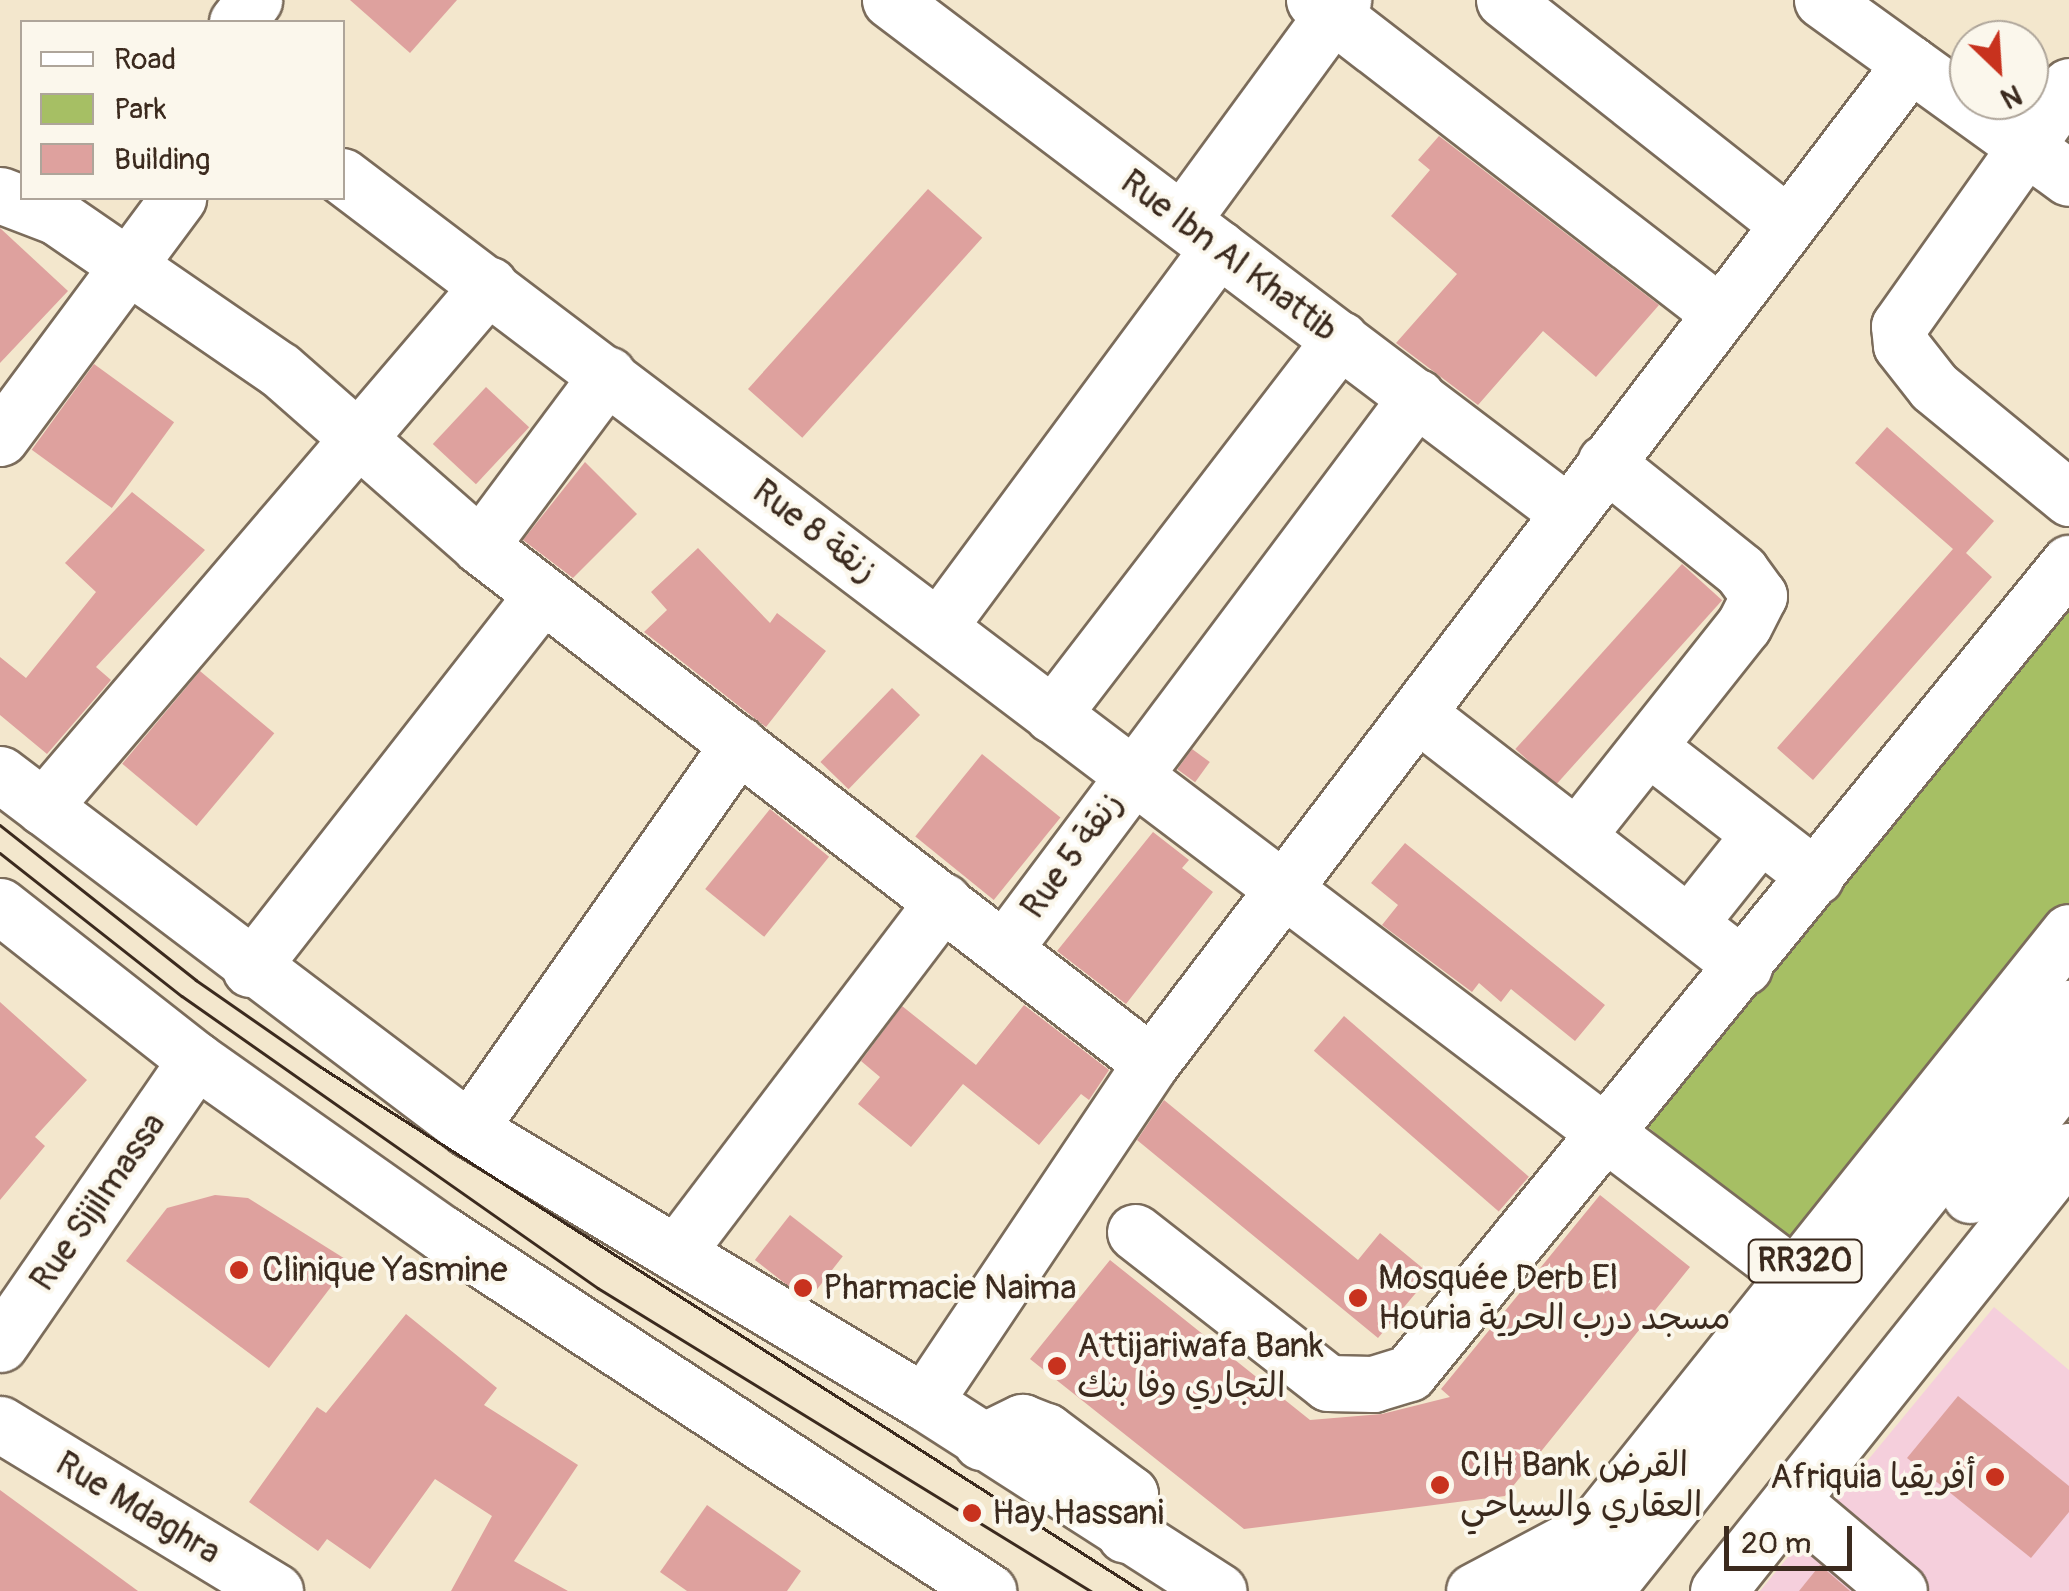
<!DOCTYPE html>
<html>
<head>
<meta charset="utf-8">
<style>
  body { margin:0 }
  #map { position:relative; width:2069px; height:1591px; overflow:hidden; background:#f3e7cd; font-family:Pangolin,"Playpen Sans Arabic",sans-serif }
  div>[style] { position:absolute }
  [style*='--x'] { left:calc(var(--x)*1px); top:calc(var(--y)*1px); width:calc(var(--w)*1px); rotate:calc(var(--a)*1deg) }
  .built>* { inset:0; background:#f5cfdc }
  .green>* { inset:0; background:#a6bf64 }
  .building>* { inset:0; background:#dea19e; transform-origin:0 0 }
  .roads { filter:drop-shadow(2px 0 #7b6c5b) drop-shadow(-2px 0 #7b6c5b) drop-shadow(0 2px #7b6c5b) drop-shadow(0 -2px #7b6c5b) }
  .minor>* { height:55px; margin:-27.5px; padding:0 27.5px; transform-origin:27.5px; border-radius:27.5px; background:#fff }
  .major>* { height:55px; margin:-27.5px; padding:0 27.5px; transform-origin:27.5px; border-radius:27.5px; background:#fff }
  .tram>* { height:2.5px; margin:-1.25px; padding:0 1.25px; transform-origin:1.25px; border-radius:1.25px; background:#3b2a1e }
  .dots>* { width:28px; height:28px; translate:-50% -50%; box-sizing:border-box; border:5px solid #fbf7ec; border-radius:50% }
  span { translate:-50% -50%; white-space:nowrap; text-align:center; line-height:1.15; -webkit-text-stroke:8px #fbf7ec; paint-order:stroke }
  .shield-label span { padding:2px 8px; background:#fbf7ec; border:2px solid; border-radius:8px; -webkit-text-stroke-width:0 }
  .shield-label { font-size:32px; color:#3b2a1e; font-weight:700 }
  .street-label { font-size:35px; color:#3b2a1e }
  .poi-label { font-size:35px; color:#3b2a1e }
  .left { translate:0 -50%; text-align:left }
  .right { translate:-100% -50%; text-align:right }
  .legend { position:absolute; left:20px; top:20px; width:325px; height:180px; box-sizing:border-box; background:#fbf7ec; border:2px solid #aea59a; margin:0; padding:12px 18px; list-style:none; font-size:30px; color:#3b2a1e }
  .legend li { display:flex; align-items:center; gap:20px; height:50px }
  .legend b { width:50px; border:2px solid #aea59a }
  .north { position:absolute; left:1949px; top:20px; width:100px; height:100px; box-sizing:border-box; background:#fbf7ec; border:2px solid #aea59a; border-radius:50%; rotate:155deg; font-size:28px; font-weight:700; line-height:40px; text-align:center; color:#3b2a1e }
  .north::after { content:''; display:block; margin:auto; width:35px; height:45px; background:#c8321e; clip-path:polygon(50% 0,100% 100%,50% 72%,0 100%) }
  .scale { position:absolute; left:1724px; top:1526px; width:128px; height:45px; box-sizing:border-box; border:5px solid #3b2a1e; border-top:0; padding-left:12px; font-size:30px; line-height:35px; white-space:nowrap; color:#3b2a1e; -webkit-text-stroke:8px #fbf7ec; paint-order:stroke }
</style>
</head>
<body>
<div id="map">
  <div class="built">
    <i style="clip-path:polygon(1994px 1307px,2069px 1370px,2069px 1591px,1760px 1591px)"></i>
  </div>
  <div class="green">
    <i style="clip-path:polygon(2069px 594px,2069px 907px,1784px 1247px,1645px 1124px)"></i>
  </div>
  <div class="building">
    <i style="clip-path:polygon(350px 0,457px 0,410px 53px)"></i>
    <i style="clip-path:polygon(1439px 136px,1659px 305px,1596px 377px,1543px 331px,1478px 405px,1396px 343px,1457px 274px,1391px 216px,1430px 170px,1418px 160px)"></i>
    <i style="left:928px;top:189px;width:73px;height:269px;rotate:42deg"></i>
    <i style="clip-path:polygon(0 228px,68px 291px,0 363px)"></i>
    <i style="left:94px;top:364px;width:99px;height:106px;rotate:36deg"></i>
    <i style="left:486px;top:387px;width:59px;height:78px;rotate:43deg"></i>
    <i style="clip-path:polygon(1887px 427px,1994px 521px,1966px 553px,1992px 577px,1813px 780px,1777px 748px,1953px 549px,1855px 463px)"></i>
    <i style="clip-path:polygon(585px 462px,637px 514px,573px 578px,523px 540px)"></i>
    <i style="clip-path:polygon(132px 492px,205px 550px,96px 667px,111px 680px,47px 754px,0 715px,0 657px,26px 678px,96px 592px,65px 563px)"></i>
    <i style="clip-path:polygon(698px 548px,770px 623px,777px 613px,826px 651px,766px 727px,644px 632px,667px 610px,651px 592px)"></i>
    <i style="left:1682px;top:564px;width:54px;height:249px;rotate:42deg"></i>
    <i style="left:200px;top:671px;width:97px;height:121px;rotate:40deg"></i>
    <i style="left:892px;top:688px;width:39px;height:103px;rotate:44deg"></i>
    <i style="left:1192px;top:749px;width:22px;height:25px;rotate:36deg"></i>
    <i style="left:982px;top:754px;width:101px;height:106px;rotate:39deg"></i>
    <i style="left:770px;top:809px;width:76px;height:103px;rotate:39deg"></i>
    <i style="clip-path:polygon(1153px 832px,1189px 860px,1182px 868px,1213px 892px,1126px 1004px,1057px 951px)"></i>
    <i style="clip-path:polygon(1405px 843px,1605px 1005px,1575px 1041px,1511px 989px,1501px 1002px,1479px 983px,1472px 992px,1382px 925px,1398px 905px,1371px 883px)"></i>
    <i style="clip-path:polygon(0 1002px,87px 1080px,35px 1137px,45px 1146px,0 1200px)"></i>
    <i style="clip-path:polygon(1024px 1005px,1109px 1070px,1089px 1100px,1081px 1094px,1039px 1145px,963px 1084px,911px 1147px,858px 1104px,880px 1077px,861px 1061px,902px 1006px,976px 1065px)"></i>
    <i style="left:1344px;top:1016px;width:245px;height:46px;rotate:41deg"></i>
    <i style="clip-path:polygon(1164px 1100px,1358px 1260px,1380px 1233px,1431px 1275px,1378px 1338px,1137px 1140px)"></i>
    <i style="clip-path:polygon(215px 1195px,248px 1198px,350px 1262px,269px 1368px,126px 1261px,167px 1208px)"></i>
    <i style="clip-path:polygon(1600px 1195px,1690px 1267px,1505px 1496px,1244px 1529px,1030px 1359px,1110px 1260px,1310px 1420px,1382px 1414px,1450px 1397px,1441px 1389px)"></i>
    <i style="left:790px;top:1215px;width:67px;height:57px;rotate:38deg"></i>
    <i style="clip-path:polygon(406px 1314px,497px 1388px,484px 1405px,578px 1465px,514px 1561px,568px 1591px,451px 1591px,492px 1516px,435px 1479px,370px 1569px,327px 1539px,318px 1551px,249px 1502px,317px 1407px,326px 1413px)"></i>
    <i style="clip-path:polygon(1958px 1396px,2069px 1486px,2069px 1512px,2031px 1558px,1907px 1458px)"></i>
    <i style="clip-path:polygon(0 1490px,138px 1591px,0 1591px)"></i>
    <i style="clip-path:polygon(707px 1505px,801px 1571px,787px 1591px,687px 1591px,660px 1572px)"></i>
    <i style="clip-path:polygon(1820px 1565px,1850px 1591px,1799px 1591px)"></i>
  </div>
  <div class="roads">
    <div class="minor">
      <i style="--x:890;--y:0;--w:849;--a:37.1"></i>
      <i style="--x:1314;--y:0;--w:509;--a:37.66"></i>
      <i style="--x:1504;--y:0;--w:358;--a:38.3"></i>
      <i style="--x:1822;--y:0;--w:304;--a:35.8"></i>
      <i style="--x:237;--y:22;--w:28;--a:-52"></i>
      <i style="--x:2069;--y:86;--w:294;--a:125.3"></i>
      <i style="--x:1899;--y:326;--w:19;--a:84"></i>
      <i style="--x:1901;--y:345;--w:53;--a:51.8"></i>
      <i style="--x:1934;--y:387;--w:175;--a:39.4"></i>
      <i style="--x:342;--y:176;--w:1820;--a:37.14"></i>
      <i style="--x:0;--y:195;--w:61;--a:21.1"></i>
      <i style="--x:57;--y:217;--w:270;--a:34.5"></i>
      <i style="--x:280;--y:370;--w:266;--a:41.3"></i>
      <i style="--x:480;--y:546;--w:847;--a:37.61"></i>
      <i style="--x:1182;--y:220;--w:273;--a:-53.8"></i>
      <i style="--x:0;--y:438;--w:299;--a:-53.4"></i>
      <i style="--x:480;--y:546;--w:214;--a:-53.3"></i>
      <i style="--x:939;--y:626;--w:470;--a:-53.5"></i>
      <i style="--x:1417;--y:713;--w:414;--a:37.8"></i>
      <i style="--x:1052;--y:715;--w:474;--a:-52.5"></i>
      <i style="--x:1648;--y:747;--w:212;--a:37.7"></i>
      <i style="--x:43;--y:807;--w:687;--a:-49.49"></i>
      <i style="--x:1579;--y:833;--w:265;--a:-51.6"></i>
      <i style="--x:1744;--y:625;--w:33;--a:-63"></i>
      <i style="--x:1759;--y:596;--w:31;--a:-126"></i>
      <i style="--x:1741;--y:571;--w:174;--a:-141.3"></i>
      <i style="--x:1690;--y:922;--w:112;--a:-51.5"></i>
      <i style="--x:1006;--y:946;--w:686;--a:-53.18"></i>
      <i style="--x:250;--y:969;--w:474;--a:-52"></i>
      <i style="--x:469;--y:1129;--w:470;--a:-55"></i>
      <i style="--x:1135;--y:1232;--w:245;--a:38"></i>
      <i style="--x:1328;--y:1383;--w:45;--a:1.3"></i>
      <i style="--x:1373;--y:1384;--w:38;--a:-17"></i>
      <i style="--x:1409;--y:1373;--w:1045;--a:-50.83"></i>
      <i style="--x:676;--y:1253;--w:442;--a:-52.8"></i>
      <i style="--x:0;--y:1344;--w:345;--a:-55.4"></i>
      <i style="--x:924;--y:1402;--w:408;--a:-56.2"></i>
      <i style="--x:1151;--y:1063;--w:1255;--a:-52.77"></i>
      <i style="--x:0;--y:1424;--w:322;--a:31.3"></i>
      <i style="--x:981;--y:1442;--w:46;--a:-26"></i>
      <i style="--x:1022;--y:1422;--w:26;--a:21"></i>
      <i style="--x:1046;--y:1431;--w:105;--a:36.9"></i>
      <i style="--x:1130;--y:1494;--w:41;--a:97"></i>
      <i style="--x:1791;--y:1500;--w:141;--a:40.1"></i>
    </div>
    <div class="major">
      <i style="--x:0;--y:774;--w:588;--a:37.12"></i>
      <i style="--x:469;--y:1129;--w:531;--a:30.96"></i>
      <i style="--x:924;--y:1402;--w:350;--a:32.7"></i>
      <i style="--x:0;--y:906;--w:249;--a:38.2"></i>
      <i style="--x:196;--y:1060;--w:302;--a:35.2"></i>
      <i style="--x:443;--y:1234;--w:652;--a:33.23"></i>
      <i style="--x:1970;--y:1195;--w:159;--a:-51.4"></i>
      <i style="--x:1474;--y:1591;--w:111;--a:-28"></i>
      <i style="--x:1543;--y:1591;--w:843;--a:-51.4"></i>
      <i style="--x:1604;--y:1591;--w:746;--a:-51.42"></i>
      <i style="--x:1718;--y:1591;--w:563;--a:-51.42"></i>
    </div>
  </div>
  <div class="tram">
    <i style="--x:0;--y:825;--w:250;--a:38.3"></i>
    <i style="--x:196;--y:980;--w:152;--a:34.8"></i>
    <i style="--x:321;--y:1067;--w:974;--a:32.55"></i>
    <i style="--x:0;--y:853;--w:231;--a:38.2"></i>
    <i style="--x:182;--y:996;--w:508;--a:35.07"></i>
    <i style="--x:598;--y:1288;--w:579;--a:31.58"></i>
  </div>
  <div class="dots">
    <i style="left:239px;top:1270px;background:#c8321e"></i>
    <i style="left:803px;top:1288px;background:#c8321e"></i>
    <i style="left:1358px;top:1298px;background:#c8321e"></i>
    <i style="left:1057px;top:1366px;background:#c8321e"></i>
    <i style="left:1995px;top:1477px;background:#c8321e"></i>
    <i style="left:1440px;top:1485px;background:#c8321e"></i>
    <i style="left:972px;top:1513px;background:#c8321e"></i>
  </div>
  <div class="shield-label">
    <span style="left:1805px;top:1261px">RR320</span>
  </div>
  <div class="street-label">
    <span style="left:1229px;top:256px;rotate:37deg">Rue Ibn Al Khattib</span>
    <span style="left:815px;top:531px;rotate:37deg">Rue 8 زنقة</span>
    <span style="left:1072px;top:855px;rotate:-54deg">Rue 5 زنقة</span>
    <span style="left:98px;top:1202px;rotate:-55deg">Rue Sijilmassa</span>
    <span style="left:138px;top:1508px;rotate:31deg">Rue Mdaghra</span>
  </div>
  <div class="poi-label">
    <span class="left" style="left:262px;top:1270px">Clinique Yasmine</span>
    <span class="left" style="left:1378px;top:1298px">Mosquée Derb El<br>Houria مسجد درب الحرية</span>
    <span class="left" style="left:823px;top:1288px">Pharmacie Naima</span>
    <span class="left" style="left:1077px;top:1366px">Attijariwafa Bank<br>التجاري وفا بنك</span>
    <span class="left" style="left:1460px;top:1485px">CIH Bank القرض<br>العقاري والسياحي</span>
    <span class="right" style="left:1975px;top:1477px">Afriquia أفريقيا</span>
    <span class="left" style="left:992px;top:1513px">Hay Hassani</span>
  </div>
  <ul class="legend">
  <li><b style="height:12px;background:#fff"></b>Road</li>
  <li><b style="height:28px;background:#a6bf64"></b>Park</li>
  <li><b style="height:28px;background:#dea19e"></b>Building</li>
  </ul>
  <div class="north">N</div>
  <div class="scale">20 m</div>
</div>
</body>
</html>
